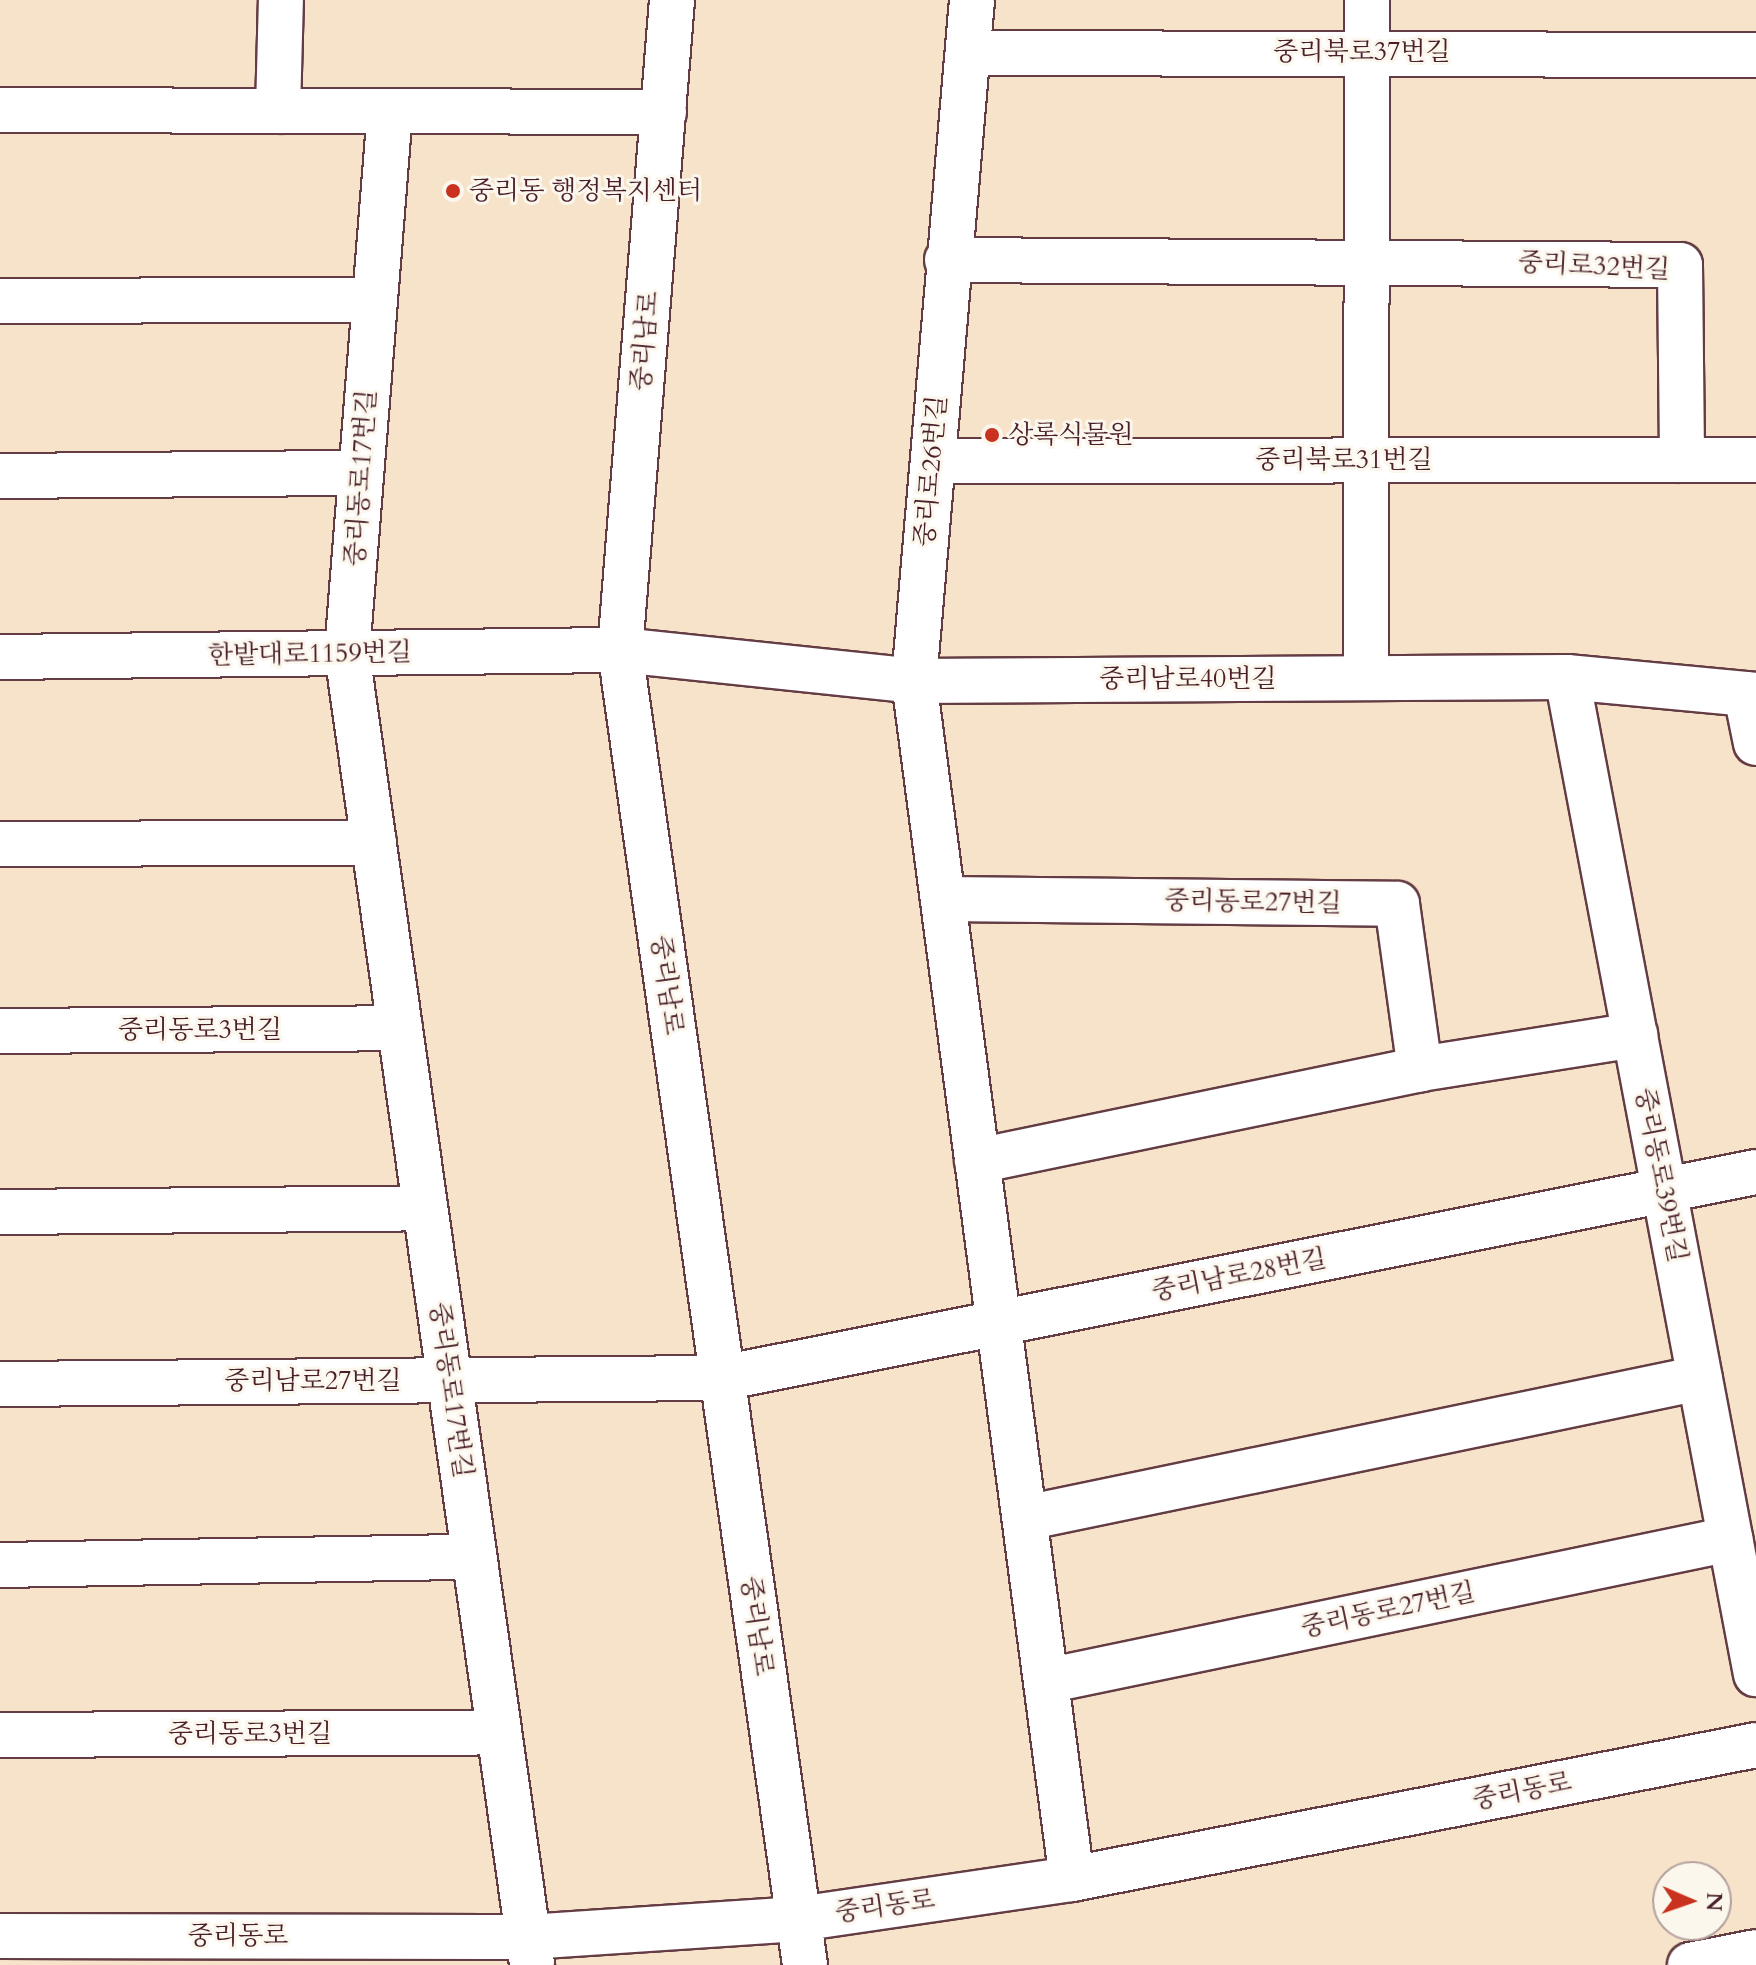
<!DOCTYPE html>
<html>
<head>
<meta charset="utf-8">
<style>
  body { margin:0 }
  #map { position:relative; width:1756px; height:1965px; overflow:hidden; background:#f6e3ca; font-family:Cardo,"Noto Serif KR",serif }
  div>[style] { position:absolute }
  [style*='--x'] { left:calc(var(--x)*1px); top:calc(var(--y)*1px); width:calc(var(--w)*1px); rotate:calc(var(--a)*1deg) }
  .roads { filter:drop-shadow(2px 0 #643c43) drop-shadow(-2px 0 #643c43) drop-shadow(0 2px #643c43) drop-shadow(0 -2px #643c43) }
  .minor>* { height:44px; margin:-22px; padding:0 22px; transform-origin:22px; border-radius:22px; background:#fff }
  .major>* { height:44px; margin:-22px; padding:0 22px; transform-origin:22px; border-radius:22px; background:#fff }
  .dots>* { width:22px; height:22px; translate:-50% -50%; box-sizing:border-box; border:4px solid #fbf7ec; border-radius:50% }
  span { translate:-50% -50%; white-space:nowrap; text-align:center; line-height:1.15; -webkit-text-stroke:6px #fbf7ec; paint-order:stroke }
  .street-label { font-size:26px; color:#4a1f2b }
  .poi-label { font-size:26px; color:#4a1f2b }
  .left { translate:0 -50%; text-align:left }
  .north { position:absolute; left:1652px; top:1861px; width:80px; height:80px; box-sizing:border-box; background:#fbf7ec; border:2px solid #b4a19f; border-radius:50%; rotate:92deg; font-size:22px; font-weight:700; line-height:32px; text-align:center; color:#4a1f2b }
  .north::after { content:''; display:block; margin:auto; width:28px; height:36px; background:#c8321e; clip-path:polygon(50% 0,100% 100%,50% 72%,0 100%) }
</style>
</head>
<body>
<div id="map">
  <div class="roads">
    <div class="minor">
      <i style="--x:972;--y:0;--w:683;--a:94.87"></i>
      <i style="--x:914;--y:681;--w:1208;--a:82.49"></i>
      <i style="--x:968;--y:53;--w:788;--a:0.15"></i>
      <i style="--x:0;--y:110;--w:664;--a:0.17"></i>
      <i style="--x:278;--y:111;--w:111;--a:-88.5"></i>
      <i style="--x:390;--y:111;--w:544;--a:94.54"></i>
      <i style="--x:347;--y:653;--w:1325;--a:81.97"></i>
      <i style="--x:947;--y:260;--w:733;--a:0.39"></i>
      <i style="--x:1680;--y:265;--w:195;--a:89.4"></i>
      <i style="--x:0;--y:301;--w:375;--a:-0.2"></i>
      <i style="--x:933;--y:461;--w:823;--a:-0.07"></i>
      <i style="--x:0;--y:476;--w:361;--a:-0.5"></i>
      <i style="--x:0;--y:657;--w:620;--a:-0.65"></i>
      <i style="--x:620;--y:650;--w:296;--a:6"></i>
      <i style="--x:914;--y:681;--w:653;--a:-0.35"></i>
      <i style="--x:1567;--y:677;--w:190;--a:5.4"></i>
      <i style="--x:1567;--y:677;--w:1015;--a:79.27"></i>
      <i style="--x:1366;--y:678;--w:678;--a:-89.92"></i>
      <i style="--x:1746;--y:694;--w:50;--a:78.5"></i>
      <i style="--x:0;--y:844;--w:374;--a:-0.2"></i>
      <i style="--x:943;--y:899;--w:454;--a:0.6"></i>
      <i style="--x:1397;--y:904;--w:167;--a:82.1"></i>
      <i style="--x:0;--y:1031;--w:400;--a:-0.4"></i>
      <i style="--x:977;--y:1161;--w:452;--a:-11.7"></i>
      <i style="--x:1420;--y:1069;--w:218;--a:-9"></i>
      <i style="--x:0;--y:1212;--w:425;--a:-0.5"></i>
      <i style="--x:0;--y:1384;--w:722;--a:-0.48"></i>
      <i style="--x:722;--y:1378;--w:1054;--a:-11.27"></i>
      <i style="--x:1025;--y:1518;--w:689;--a:-11.72"></i>
      <i style="--x:0;--y:1565;--w:474;--a:-1"></i>
      <i style="--x:1046;--y:1681;--w:699;--a:-11.73"></i>
      <i style="--x:0;--y:1735;--w:499;--a:-0.3"></i>
      <i style="--x:0;--y:1936;--w:528;--a:0.11"></i>
      <i style="--x:528;--y:1937;--w:271;--a:-3.8"></i>
      <i style="--x:798;--y:1919;--w:277;--a:-8.3"></i>
      <i style="--x:1072;--y:1879;--w:697;--a:-11.08"></i>
      <i style="--x:1690;--y:1965;--w:67;--a:-11.1"></i>
    </div>
    <div class="major">
      <i style="--x:672;--y:0;--w:652;--a:94.57"></i>
      <i style="--x:620;--y:650;--w:1328;--a:81.99"></i>
    </div>
  </div>
  <div class="dots">
    <i style="left:453px;top:191px;background:#c8321e"></i>
    <i style="left:992px;top:435px;background:#c8321e"></i>
  </div>
  <div class="street-label">
    <span style="left:1362px;top:52px">중리북로37번길</span>
    <span style="left:1594px;top:266px;rotate:3deg">중리로32번길</span>
    <span style="left:645px;top:341px;rotate:-85deg">중리남로</span>
    <span style="left:1344px;top:460px">중리북로31번길</span>
    <span style="left:931px;top:471px;rotate:-85deg">중리로26번길</span>
    <span style="left:361px;top:478px;rotate:-86deg">중리동로17번길</span>
    <span style="left:310px;top:654px;rotate:-1deg">한밭대로1159번길</span>
    <span style="left:1188px;top:679px">중리남로40번길</span>
    <span style="left:1253px;top:902px;rotate:1deg">중리동로27번길</span>
    <span style="left:667px;top:985px;rotate:82deg">중리남로</span>
    <span style="left:200px;top:1030px">중리동로3번길</span>
    <span style="left:1661px;top:1175px;rotate:79deg">중리동로39번길</span>
    <span style="left:1239px;top:1275px;rotate:-11deg">중리남로28번길</span>
    <span style="left:313px;top:1381px">중리남로27번길</span>
    <span style="left:451px;top:1390px;rotate:82deg">중리동로17번길</span>
    <span style="left:1388px;top:1610px;rotate:-12deg">중리동로27번길</span>
    <span style="left:757px;top:1626px;rotate:82deg">중리남로</span>
    <span style="left:250px;top:1734px">중리동로3번길</span>
    <span style="left:1522px;top:1791px;rotate:-11deg">중리동로</span>
    <span style="left:885px;top:1906px;rotate:-8deg">중리동로</span>
    <span style="left:238px;top:1936px">중리동로</span>
  </div>
  <div class="poi-label">
    <span class="left" style="left:469px;top:191px">중리동 행정복지센터</span>
    <span class="left" style="left:1008px;top:435px">상록식물원</span>
  </div>
  <div class="north">N</div>
</div>
</body>
</html>
